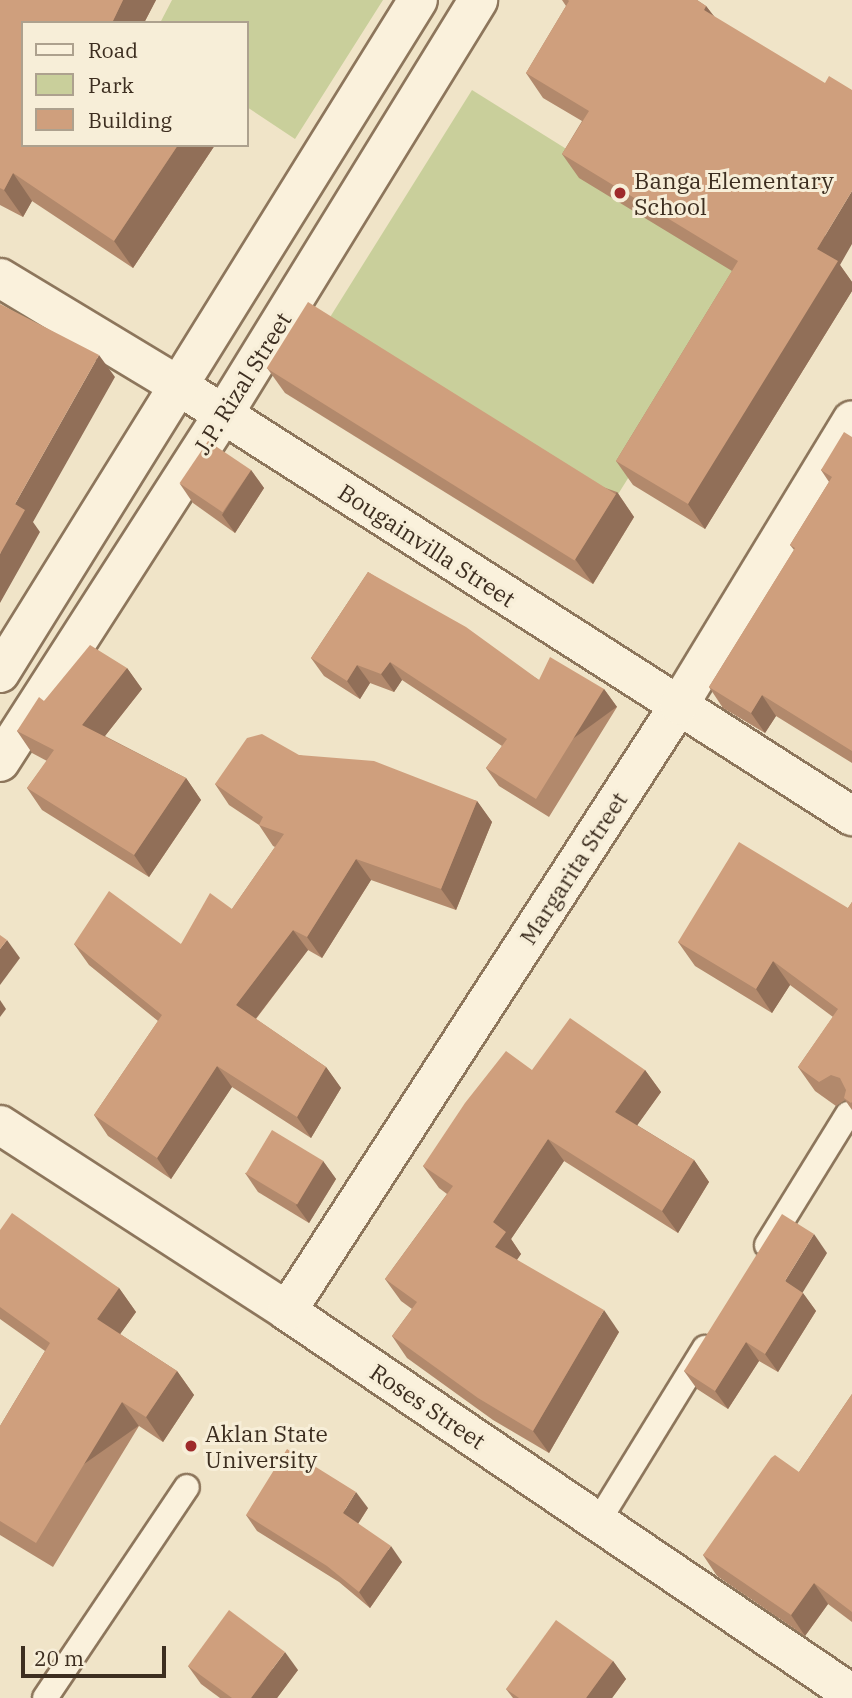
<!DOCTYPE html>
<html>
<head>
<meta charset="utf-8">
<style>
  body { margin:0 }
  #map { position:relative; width:852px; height:1698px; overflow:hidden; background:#f0e4c8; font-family:"IBM Plex Serif",serif }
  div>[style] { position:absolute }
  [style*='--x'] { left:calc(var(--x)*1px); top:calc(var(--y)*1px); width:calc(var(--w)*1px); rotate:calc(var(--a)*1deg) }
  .green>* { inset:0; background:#c9cf9b; transform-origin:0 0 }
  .roads { filter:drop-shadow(2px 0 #8d765c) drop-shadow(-2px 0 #8d765c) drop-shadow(0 2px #8d765c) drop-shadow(0 -2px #8d765c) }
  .service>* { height:24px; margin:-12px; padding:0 12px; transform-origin:12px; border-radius:12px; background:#faf1dc }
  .minor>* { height:38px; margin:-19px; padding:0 19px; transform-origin:19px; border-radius:19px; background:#faf1dc }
  .secondary>* { height:38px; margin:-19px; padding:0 19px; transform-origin:19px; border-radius:19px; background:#faf1dc }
  .wall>* { inset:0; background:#b2896c }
  .shaded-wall>* { inset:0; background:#916f58; transform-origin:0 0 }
  .building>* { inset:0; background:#cf9f7d; transform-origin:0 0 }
  .dots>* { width:19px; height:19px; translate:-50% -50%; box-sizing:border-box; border:4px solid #f7eed8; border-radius:50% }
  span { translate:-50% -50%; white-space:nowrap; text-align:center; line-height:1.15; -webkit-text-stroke:6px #f7eed8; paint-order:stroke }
  .poi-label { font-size:23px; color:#3d2e20 }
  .left { translate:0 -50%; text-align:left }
  .street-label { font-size:23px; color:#3d2e20 }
  .legend { position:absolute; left:21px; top:21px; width:228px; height:126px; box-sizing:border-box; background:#f7eed8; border:2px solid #ada18e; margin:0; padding:9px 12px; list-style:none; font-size:21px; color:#3d2e20 }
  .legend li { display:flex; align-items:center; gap:14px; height:35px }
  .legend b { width:35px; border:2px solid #ada18e }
  .scale { position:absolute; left:21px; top:1646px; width:145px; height:32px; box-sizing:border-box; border:4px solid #3d2e20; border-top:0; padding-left:9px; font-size:21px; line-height:24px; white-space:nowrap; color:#3d2e20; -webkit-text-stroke:5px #f7eed8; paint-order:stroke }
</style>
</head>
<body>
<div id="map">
  <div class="green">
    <i style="clip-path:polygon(172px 0,383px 0,295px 139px,247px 107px,247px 23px,160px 23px)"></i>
    <i style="left:472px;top:90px;width:338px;height:268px;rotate:32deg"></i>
  </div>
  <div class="roads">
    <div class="service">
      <i style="--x:767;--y:1245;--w:154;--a:-58.3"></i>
      <i style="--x:599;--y:1520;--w:202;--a:-58.4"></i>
      <i style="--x:45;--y:1698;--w:254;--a:-56.1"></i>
    </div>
    <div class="minor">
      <i style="--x:0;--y:278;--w:209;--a:31.1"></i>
      <i style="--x:179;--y:386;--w:799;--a:32.58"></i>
      <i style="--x:0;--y:1125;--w:342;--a:32.9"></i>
      <i style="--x:287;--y:1311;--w:683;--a:34.13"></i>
      <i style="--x:287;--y:1311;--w:722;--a:-57.1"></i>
      <i style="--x:679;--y:705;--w:333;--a:-58.7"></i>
    </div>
    <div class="secondary">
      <i style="--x:0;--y:673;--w:792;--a:-58.16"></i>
      <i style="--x:0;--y:762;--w:412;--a:-57.3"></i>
      <i style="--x:223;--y:415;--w:487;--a:-58.4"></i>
    </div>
  </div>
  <div class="wall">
    <i style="clip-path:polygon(0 0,156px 0,144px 23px,23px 23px,215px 145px,133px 268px,32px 201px,23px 217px,0 205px)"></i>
    <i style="clip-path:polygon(562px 0,697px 0,706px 6px,714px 16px,840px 265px,852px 282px,852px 291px,705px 529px,633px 485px,616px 461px,732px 271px,579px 178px,562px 154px,582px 121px,543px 98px,526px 73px,566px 6px)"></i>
    <i style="clip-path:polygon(267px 368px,617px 492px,634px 517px,593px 584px,285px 393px)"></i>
    <i style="clip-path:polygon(852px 437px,852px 763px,776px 716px,765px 733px,723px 708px,709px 687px,794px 550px,790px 545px,829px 482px,821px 470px)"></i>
    <i style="clip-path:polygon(251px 470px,264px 488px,235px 533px,193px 503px,180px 484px)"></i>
    <i style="clip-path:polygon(368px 572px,539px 680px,604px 689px,617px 707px,549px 817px,499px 786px,486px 768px,502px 746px,402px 680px,394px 692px,370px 683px,360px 699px,324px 676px,311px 658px)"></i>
    <i style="clip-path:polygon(127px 668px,142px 689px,105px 736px,186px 778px,201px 800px,149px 877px,42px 810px,27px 788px,47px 761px,32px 753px,17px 731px,44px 701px)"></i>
    <i style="clip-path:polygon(299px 755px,477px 801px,492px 822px,456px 910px,371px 880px,322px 958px,308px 950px,256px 1019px,326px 1067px,341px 1088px,311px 1138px,232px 1087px,171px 1179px,108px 1136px,94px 1115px,158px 1021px,89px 965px,74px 944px,181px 944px,232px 909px,275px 847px,273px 846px,259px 825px,229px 805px,215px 784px)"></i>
    <i style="clip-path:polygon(852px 902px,852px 1110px,845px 1100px,836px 1106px,815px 1091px,798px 1067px,833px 1017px,790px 985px,772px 1013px,695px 966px,678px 942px,848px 908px)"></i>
    <i style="clip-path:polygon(532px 1070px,645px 1070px,661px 1092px,637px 1125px,694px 1160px,709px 1182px,678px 1233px,564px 1161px,511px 1239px,521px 1254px,517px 1260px,619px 1332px,549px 1453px,493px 1420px,407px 1358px,392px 1336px,412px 1309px,401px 1301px,385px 1279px,447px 1194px,439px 1188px,423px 1166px)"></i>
    <i style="clip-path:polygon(323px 1161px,336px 1179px,309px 1223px,258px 1192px,245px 1173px)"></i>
    <i style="clip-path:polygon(0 1230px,119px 1288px,136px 1312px,120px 1334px,177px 1371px,194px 1395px,163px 1442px,139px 1426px,53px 1567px,0 1535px,0 1426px,45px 1351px,0 1319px)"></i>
    <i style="clip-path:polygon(827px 1253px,802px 1292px,816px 1311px,778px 1372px,759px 1361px,728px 1409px,697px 1389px,684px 1371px)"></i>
    <i style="clip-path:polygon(852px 1394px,852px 1622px,828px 1604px,805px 1636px,717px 1576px,703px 1555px,799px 1472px)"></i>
    <i style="clip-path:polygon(368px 1508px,358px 1524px,402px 1562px,370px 1608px,339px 1582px,257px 1531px,246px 1515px)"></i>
    <i style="clip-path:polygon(613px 1661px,626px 1679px,612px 1698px,513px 1698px,506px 1689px)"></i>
    <i style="clip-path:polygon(188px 1666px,298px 1670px,277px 1698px,220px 1698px,201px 1684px)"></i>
  </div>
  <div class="shaded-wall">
    <i style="clip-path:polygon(123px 0,156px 0,144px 23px,112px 23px)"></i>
    <i style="clip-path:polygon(706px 6px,724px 30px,704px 10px)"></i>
    <i style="clip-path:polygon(178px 145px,215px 145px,133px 268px,114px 241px)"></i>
    <i style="clip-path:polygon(13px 173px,32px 201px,23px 217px,4px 190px)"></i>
    <i style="clip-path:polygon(852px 191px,852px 244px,840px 265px,852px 282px,852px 291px,705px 529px,688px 504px,817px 249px)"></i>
    <i style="clip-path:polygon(99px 355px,115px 377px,33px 522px,40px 532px,0 603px,0 554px,15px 504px)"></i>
    <i style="clip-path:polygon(251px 470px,264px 488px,235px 533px,222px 515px)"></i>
    <i style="clip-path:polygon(617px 492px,634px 517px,593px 584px,575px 559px)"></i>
    <i style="clip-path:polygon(390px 662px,402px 680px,394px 692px,381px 674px)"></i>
    <i style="clip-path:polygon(357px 665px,370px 683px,360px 699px,347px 681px)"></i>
    <i style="clip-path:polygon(127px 668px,142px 689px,97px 746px,82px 725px)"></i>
    <i style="left:604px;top:689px;width:22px;height:129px;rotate:54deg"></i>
    <i style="clip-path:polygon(762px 695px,776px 716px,765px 733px,751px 713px)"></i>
    <i style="clip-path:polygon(186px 778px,201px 800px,149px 877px,134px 855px)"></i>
    <i style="clip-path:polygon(477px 801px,492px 822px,456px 910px,441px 889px)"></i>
    <i style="clip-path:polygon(356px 859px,371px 880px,322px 958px,307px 937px)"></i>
    <i style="clip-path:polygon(293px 930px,308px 950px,250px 1026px,236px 1005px)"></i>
    <i style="clip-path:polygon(7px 940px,20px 958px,0 985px,0 949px)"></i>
    <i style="clip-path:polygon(773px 961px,790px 985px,772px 1013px,756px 989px)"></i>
    <i style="clip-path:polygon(0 1000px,6px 1009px,0 1017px)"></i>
    <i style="clip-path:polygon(217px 1066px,232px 1087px,171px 1179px,157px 1158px)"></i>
    <i style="clip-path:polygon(326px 1067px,341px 1088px,311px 1138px,297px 1117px)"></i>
    <i style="clip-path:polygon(645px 1070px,661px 1092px,631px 1134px,615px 1112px)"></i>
    <i style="clip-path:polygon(548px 1139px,564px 1161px,511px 1239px,521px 1254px,510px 1269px,495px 1247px,493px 1222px)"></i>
    <i style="clip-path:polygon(694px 1160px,709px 1182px,678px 1233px,662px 1211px)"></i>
    <i style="clip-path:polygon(323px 1161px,336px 1179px,309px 1223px,296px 1205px)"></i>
    <i style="clip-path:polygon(814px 1234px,827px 1253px,798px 1300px,785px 1281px)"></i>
    <i style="clip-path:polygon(119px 1288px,136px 1312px,113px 1344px,97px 1319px)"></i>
    <i style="clip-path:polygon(803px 1293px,816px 1311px,778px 1372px,765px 1354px)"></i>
    <i style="clip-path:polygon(604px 1310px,619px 1332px,549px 1453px,533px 1431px)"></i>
    <i style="clip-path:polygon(746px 1342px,759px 1361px,728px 1409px,715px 1391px)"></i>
    <i style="clip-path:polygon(177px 1371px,194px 1395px,163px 1442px,146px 1417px)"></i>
    <i style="left:122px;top:1402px;width:29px;height:165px;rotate:55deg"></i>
    <i style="clip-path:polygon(356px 1492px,368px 1508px,354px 1530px,343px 1513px)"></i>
    <i style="clip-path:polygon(391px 1546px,402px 1562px,370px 1608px,359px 1592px)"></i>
    <i style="clip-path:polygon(814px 1583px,828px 1604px,805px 1636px,791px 1615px)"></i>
    <i style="clip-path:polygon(285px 1652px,298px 1670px,277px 1698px,251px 1698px)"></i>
    <i style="clip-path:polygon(613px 1661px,626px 1679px,612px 1698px,586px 1698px)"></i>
  </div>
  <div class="building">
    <i style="clip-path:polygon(0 0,123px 0,112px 23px,23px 23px,23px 145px,178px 145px,114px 241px,13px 173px,4px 190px,0 188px)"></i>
    <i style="clip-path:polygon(568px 0,697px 0,706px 6px,704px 10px,825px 83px,829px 76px,852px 90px,852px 191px,817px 249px,838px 261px,688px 504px,616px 461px,738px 261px,562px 154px,589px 111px,526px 73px,569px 1px)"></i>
    <i style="left:308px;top:302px;width:363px;height:78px;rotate:32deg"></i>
    <i style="clip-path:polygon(0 304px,99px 355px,15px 504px,25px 510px,0 554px)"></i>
    <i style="clip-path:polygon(844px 432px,852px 437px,852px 751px,762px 695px,751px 713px,709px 687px,795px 548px,790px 545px,832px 477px,821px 470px)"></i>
    <i style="left:208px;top:441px;width:52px;height:51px;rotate:34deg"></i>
    <i style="clip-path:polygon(368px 572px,466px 627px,539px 680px,550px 657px,604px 689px,536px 799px,486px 768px,507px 739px,390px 662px,381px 674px,357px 665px,347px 681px,311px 658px)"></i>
    <i style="clip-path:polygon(90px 645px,127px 668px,82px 725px,186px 778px,134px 855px,27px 788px,54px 750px,17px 731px,39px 697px,44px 701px)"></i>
    <i style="clip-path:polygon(262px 734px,299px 755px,374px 761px,477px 801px,441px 889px,356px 859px,307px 937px,293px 930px,236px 1005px,326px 1067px,297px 1117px,217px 1066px,157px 1158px,94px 1115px,162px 1015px,74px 944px,109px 891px,181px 944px,210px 893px,232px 909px,284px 834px,259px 825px,263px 817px,215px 784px,247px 738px)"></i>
    <i style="clip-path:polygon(739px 842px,848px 908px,852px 902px,852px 1102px,851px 1103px,844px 1098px,846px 1090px,840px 1078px,831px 1075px,819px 1082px,798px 1067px,838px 1009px,773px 961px,756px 989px,678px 942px)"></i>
    <i style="clip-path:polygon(0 935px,7px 940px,0 949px)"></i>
    <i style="clip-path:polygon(570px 1018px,645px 1070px,615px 1112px,694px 1160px,662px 1211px,548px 1139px,493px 1222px,506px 1232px,495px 1247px,604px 1310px,533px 1431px,478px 1398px,392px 1336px,417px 1302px,385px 1279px,453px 1186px,423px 1166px,465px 1103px,506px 1051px,532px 1070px)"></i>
    <i style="left:272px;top:1130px;width:60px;height:51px;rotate:31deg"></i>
    <i style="clip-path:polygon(12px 1213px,119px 1288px,97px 1319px,177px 1371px,146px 1417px,122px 1402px,36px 1543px,0 1521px,0 1426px,50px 1343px,0 1307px,0 1230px)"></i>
    <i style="clip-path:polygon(782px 1214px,814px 1234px,785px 1281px,803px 1293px,765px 1354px,746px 1342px,715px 1391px,684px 1371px)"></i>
    <i style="clip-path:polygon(852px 1394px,852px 1612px,814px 1583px,791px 1615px,703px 1555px,771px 1458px,775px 1455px,799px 1472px)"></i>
    <i style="clip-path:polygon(287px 1449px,356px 1492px,343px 1513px,391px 1546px,359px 1592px,327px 1566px,246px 1515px)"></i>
    <i style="clip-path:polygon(229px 1610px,285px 1652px,251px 1698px,232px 1698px,188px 1666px)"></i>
    <i style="clip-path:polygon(556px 1620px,613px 1661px,586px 1698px,519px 1698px,506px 1689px)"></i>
  </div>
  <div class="dots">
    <i style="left:620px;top:193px;background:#9e2a2b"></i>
    <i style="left:191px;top:1446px;background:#9e2a2b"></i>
  </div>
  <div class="poi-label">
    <span class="left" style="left:634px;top:193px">Banga Elementary<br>School</span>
    <span class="left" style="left:205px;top:1446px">Aklan State<br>University</span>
  </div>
  <div class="street-label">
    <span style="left:242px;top:383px;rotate:-58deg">J.P. Rizal Street</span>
    <span style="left:427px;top:545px;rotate:33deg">Bougainvilla Street</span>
    <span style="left:573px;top:868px;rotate:-57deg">Margarita Street</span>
    <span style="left:428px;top:1406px;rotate:34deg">Roses Street</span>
  </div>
  <ul class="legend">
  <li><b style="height:9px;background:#faf1dc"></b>Road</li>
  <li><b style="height:19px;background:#c9cf9b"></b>Park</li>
  <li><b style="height:19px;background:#cf9f7d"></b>Building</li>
  </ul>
  <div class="scale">20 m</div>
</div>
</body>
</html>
